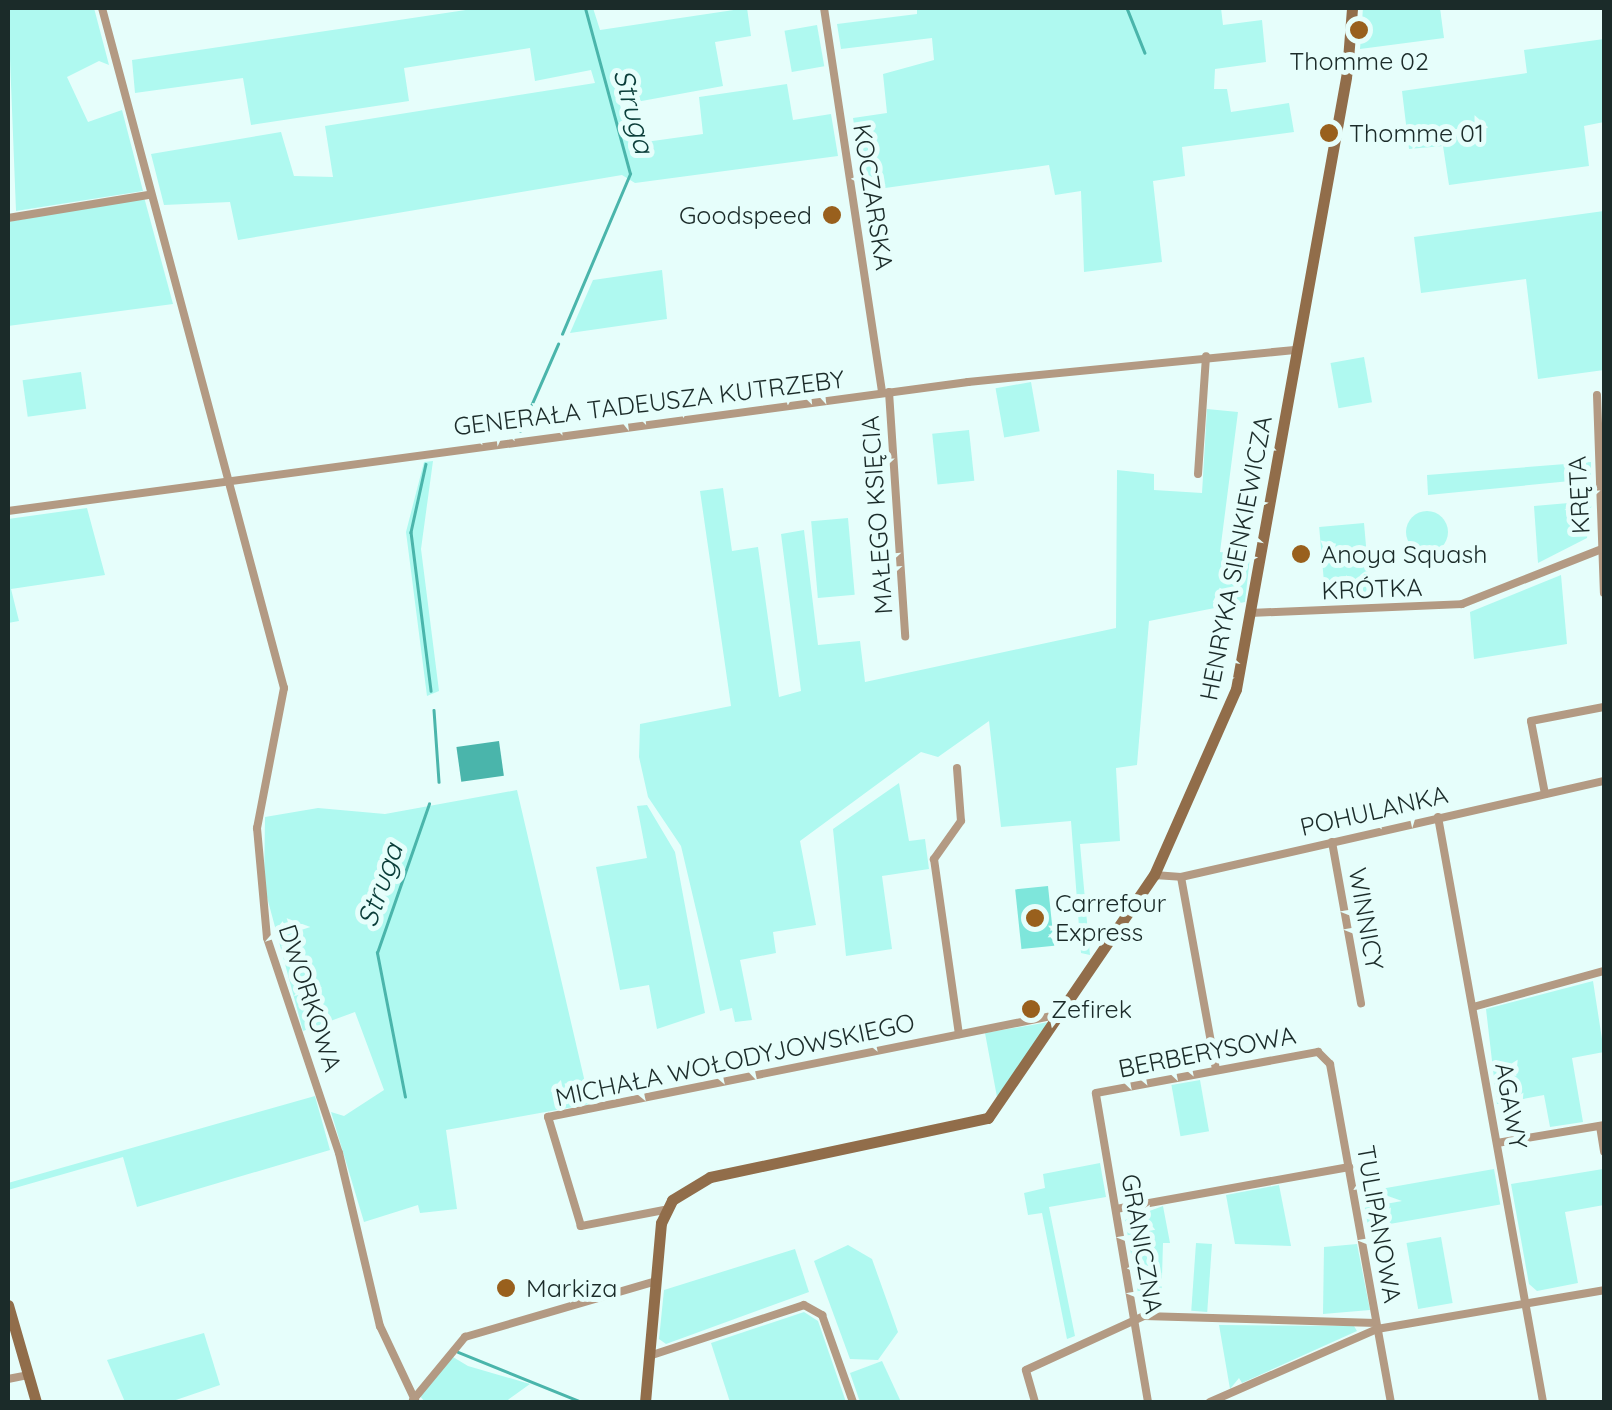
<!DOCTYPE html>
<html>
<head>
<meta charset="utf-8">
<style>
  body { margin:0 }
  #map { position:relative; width:1612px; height:1410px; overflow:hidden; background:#e6fefb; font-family:Quicksand,sans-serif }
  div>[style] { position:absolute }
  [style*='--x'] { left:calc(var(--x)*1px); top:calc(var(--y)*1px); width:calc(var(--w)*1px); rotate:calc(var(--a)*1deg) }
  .green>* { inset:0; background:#aff9f0; transform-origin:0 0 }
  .round { border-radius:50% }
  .water>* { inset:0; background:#4ab5ab; transform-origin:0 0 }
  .stream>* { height:2.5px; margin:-1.25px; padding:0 1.25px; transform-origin:1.25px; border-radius:1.25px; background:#4ab5ab }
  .building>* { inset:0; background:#7ee6db; transform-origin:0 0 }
  .street>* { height:8px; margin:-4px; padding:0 4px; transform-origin:4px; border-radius:4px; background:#b39a83 }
  .secondary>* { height:11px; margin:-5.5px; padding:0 5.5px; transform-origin:5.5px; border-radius:5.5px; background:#916d4a }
  .dots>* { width:28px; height:28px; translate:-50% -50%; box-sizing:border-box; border:5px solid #e6fefb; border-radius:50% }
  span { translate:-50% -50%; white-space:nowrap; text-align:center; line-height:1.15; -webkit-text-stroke:10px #e6fefb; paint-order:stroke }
  .poi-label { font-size:25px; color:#1b2b29 }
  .left { translate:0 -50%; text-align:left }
  .right { translate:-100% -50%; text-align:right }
  .street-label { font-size:25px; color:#1b2b29 }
  .water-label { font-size:28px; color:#0a3d39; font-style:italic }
  .frame { position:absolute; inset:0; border:10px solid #1b2b29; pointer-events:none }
</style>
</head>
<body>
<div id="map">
  <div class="green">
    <i style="clip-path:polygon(8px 8px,94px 8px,109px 65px,99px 61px,67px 77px,88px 122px,122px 110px,143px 191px,16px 211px)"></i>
    <i style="clip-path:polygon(479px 8px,593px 8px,600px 30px,747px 8px,751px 36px,715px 42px,723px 86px,620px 105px,631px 144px,703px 134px,699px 97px,787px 84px,793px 120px,831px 114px,838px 156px,635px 183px,622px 175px,238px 240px,230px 202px,164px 205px,151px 154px,281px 132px,294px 176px,333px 177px,325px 126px,595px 83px,591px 70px,535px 81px,530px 48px,404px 68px,409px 101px,251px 125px,243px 78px,135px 93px,132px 60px)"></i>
    <i style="clip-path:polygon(917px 8px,1221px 8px,1223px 25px,1262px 20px,1266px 62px,1215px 69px,1214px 89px,1227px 89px,1231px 112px,1289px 103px,1294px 132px,1182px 147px,1185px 176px,1153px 181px,1162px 262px,1084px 272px,1081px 191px,1055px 195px,1049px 165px,864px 191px,853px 118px,887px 113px,883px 74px,934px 60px,932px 38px,841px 49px,837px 24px,917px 14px)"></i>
    <i style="clip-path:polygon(1363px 8px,1440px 8px,1444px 38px,1360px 49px)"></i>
    <i style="left:817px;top:25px;width:42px;height:33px;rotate:80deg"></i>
    <i style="clip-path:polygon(1604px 39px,1604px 122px,1584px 126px,1589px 166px,1449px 185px,1443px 146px,1409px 149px,1402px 91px,1527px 73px,1524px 50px)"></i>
    <i style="clip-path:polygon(144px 197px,173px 304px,8px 326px,8px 222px)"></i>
    <i style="clip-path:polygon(1604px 211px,1604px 370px,1538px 379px,1526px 279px,1421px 293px,1414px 237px)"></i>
    <i style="clip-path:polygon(662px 270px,667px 319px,570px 333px,593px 280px)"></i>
    <i style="left:1364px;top:357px;width:46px;height:34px;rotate:80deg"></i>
    <i style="left:81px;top:372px;width:37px;height:59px;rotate:82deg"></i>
    <i style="left:1031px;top:382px;width:50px;height:36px;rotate:80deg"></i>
    <i style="clip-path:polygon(1207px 409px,1238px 412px,1220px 552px,1250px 557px,1245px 602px,1149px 621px,1137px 765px,1116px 768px,1120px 841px,1080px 844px,1090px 955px,1081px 953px,1071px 821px,1001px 827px,989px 721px,938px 757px,921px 752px,800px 841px,816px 925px,773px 932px,776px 953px,740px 960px,752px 1020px,735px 1022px,732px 1008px,720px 1011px,681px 846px,648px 797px,639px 757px,640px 724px,731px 706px,700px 491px,723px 488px,732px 551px,758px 547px,779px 697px,801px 691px,781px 534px,804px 530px,818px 645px,860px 641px,865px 682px,1116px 628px,1117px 470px,1154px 474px,1154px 490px,1202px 493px)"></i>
    <i style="left:969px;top:430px;width:51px;height:37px;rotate:84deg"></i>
    <i style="clip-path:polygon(433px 461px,421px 549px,439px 691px,427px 696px,406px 532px,424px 462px)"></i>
    <i style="clip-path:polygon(1591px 462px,1591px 479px,1428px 495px,1427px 475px)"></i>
    <i style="clip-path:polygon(1592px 501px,1587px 538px,1538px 563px,1534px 506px)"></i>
    <i style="clip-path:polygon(87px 508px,105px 575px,11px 589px,19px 621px,8px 623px,8px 519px)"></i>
    <i class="round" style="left:1406px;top:511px;width:42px;height:42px"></i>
    <i style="left:848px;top:518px;width:77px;height:37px;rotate:85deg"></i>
    <i style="left:1364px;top:523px;width:71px;height:45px;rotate:85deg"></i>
    <i style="clip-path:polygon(1561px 575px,1567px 644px,1474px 659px,1470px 612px)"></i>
    <i style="clip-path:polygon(899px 783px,909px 841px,925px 839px,929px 869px,882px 876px,892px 949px,846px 956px,833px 829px)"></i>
    <i style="clip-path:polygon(517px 790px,590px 1104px,446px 1130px,457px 1209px,420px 1213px,418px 1205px,364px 1222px,331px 1112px,344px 1116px,384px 1090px,355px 1012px,303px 1031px,264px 886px,265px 817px,318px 808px,385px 814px)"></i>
    <i style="clip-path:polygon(647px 805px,675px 852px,705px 1013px,657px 1029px,649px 985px,620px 990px,596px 867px,647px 858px,637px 806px)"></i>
    <i style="clip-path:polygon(1593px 981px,1604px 1052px,1572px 1058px,1583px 1122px,1550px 1127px,1544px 1095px,1497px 1104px,1486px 1009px)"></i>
    <i style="clip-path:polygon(1049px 1022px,997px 1097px,985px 1033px)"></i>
    <i style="left:1200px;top:1080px;width:52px;height:29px;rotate:80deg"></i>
    <i style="clip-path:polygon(315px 1096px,330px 1150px,137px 1207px,123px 1157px,8px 1190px,8px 1183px)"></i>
    <i style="clip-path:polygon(1100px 1163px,1106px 1197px,1049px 1207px,1075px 1336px,1067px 1339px,1042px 1213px,1028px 1215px,1024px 1193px,1045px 1188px,1043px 1174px)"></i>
    <i style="left:1494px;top:1169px;width:36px;height:134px;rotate:80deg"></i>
    <i style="clip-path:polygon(1603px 1169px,1604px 1205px,1565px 1212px,1578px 1283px,1537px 1291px,1529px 1284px,1511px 1184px)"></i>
    <i style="clip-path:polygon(1279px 1185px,1291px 1246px,1235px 1244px,1226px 1195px)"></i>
    <i style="clip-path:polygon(1163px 1206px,1170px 1243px,1163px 1243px,1161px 1310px,1150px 1309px,1139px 1299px,1125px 1220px)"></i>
    <i style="left:1441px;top:1237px;width:67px;height:35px;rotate:80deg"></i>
    <i style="left:1196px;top:1243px;width:16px;height:68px;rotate:4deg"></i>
    <i style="clip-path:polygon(1357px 1244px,1370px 1310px,1323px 1314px,1324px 1247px)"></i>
    <i style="clip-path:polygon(848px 1245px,872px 1259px,898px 1332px,878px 1360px,850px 1359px,814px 1261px)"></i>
    <i style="clip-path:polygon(795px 1249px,809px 1292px,666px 1344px,659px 1339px,664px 1290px)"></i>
    <i style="clip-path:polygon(804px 1312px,818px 1321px,846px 1402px,730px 1402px,711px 1343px)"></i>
    <i style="clip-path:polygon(1219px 1325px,1354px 1326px,1357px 1331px,1242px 1383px,1239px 1378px,1230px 1389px)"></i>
    <i style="clip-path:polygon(204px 1333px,220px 1385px,170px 1402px,125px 1402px,107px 1360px)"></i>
    <i style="clip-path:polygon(448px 1354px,468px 1366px,530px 1384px,505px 1402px,425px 1402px,419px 1395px)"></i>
    <i style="clip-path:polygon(882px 1361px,901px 1402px,860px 1402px,850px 1373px)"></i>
  </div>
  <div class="water">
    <i style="left:499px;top:741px;width:35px;height:43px;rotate:82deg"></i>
  </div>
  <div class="stream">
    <i style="--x:1127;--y:8;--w:48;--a:68.2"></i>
    <i style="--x:562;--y:334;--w:174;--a:-67"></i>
    <i style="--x:630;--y:174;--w:172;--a:-105.2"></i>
    <i style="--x:520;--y:431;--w:95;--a:-66.4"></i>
    <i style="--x:426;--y:464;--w:70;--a:102.4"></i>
    <i style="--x:411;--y:532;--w:160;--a:82.8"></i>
    <i style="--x:434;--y:710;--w:72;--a:86"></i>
    <i style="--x:405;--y:1097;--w:147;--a:-101"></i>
    <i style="--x:377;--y:953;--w:158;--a:-70.8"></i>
    <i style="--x:458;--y:1352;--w:134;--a:22"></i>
  </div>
  <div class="building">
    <i style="left:1048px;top:886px;width:60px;height:33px;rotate:84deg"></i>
  </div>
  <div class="street">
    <i style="--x:102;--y:8;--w:704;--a:75.02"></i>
    <i style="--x:284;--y:688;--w:143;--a:100.9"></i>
    <i style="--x:257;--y:828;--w:110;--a:84.8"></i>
    <i style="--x:267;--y:938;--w:227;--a:71.5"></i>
    <i style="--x:339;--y:1153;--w:178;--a:76.7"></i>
    <i style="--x:380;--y:1326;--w:84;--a:64.7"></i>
    <i style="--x:824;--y:8;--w:389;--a:81.4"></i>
    <i style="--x:8;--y:218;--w:142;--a:-9.3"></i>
    <i style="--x:889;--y:392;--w:245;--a:86.2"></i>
    <i style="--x:1597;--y:395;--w:198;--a:88"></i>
    <i style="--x:1198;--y:474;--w:118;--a:-86.1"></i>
    <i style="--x:8;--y:511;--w:969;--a:-7.65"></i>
    <i style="--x:968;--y:382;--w:331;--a:-5.6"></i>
    <i style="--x:1250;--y:613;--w:212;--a:-2.4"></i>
    <i style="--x:1462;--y:604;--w:153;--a:-21.5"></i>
    <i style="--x:957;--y:768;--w:53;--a:85.7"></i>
    <i style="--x:961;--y:821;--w:47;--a:125.4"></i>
    <i style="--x:934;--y:859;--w:177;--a:81.9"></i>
    <i style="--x:1545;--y:794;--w:74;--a:-100.9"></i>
    <i style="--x:1531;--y:721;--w:74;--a:-10.9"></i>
    <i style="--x:1438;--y:817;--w:594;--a:79.82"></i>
    <i style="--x:1332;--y:842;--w:164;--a:79.8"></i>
    <i style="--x:1154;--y:875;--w:27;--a:4"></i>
    <i style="--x:1181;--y:877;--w:434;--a:-12.8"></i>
    <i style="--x:1181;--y:877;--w:196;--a:79.7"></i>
    <i style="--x:1473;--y:1007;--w:136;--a:-15.4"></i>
    <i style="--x:1600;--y:1126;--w:26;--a:81"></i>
    <i style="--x:1497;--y:1143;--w:109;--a:-9.5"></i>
    <i style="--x:1116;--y:1209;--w:237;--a:-10.2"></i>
    <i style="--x:664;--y:1210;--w:85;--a:169.1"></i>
    <i style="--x:581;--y:1226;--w:114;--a:-106.8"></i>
    <i style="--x:548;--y:1117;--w:523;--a:-11.35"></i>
    <i style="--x:649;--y:1356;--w:163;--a:-18.2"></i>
    <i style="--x:804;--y:1305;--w:21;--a:29"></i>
    <i style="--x:822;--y:1315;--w:92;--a:70.4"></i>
    <i style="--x:8;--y:1379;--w:20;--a:-11"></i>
    <i style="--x:413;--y:1400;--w:82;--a:-50.5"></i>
    <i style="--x:465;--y:1337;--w:199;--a:-16.3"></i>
    <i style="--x:1035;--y:1402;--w:33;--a:-106"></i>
    <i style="--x:1026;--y:1370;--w:130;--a:-24.6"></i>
    <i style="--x:1144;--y:1316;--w:232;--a:1.7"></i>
    <i style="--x:1148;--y:1402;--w:313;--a:-99.6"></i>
    <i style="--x:1096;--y:1093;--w:226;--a:-10.5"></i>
    <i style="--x:1318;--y:1052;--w:17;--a:45"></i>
    <i style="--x:1330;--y:1064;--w:343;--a:79.8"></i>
    <i style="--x:1210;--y:1402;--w:182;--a:-23.6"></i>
    <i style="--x:1377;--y:1329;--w:230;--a:-9.7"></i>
  </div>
  <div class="secondary">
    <i style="--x:8;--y:1305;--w:101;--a:73.9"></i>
    <i style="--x:645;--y:1402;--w:180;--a:-84.9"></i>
    <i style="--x:661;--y:1223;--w:25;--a:-64"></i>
    <i style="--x:672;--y:1200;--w:44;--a:-31.2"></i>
    <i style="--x:710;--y:1177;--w:284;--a:-12"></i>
    <i style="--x:988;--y:1118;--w:294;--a:-55.7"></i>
    <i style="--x:1154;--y:875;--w:203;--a:-66.2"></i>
    <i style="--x:1236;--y:689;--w:627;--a:-79.8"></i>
    <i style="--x:1347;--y:72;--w:64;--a:-85.5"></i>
  </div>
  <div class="dots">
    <i style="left:1359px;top:30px;background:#99601d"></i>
    <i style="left:1329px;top:133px;background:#99601d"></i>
    <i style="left:832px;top:215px;background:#99601d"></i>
    <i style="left:1301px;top:554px;background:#99601d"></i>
    <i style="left:1035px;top:918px;background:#99601d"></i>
    <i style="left:1031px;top:1009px;background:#99601d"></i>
    <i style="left:506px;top:1288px;background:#99601d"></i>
  </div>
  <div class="poi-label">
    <span style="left:1359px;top:61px">Thomme 02</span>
    <span class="left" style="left:1349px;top:133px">Thomme 01</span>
    <span class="right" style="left:812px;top:215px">Goodspeed</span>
    <span class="left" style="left:1321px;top:554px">Anoya Squash</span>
    <span class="left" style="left:1055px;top:918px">Carrefour<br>Express</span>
    <span class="left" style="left:1051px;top:1009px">Zefirek</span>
    <span class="left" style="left:526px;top:1288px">Markiza</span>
  </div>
  <div class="street-label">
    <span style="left:873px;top:197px;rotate:81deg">KOCZARSKA</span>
    <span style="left:649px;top:403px;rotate:-7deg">GENERAŁA TADEUSZA KUTRZEBY</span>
    <span style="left:1579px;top:495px;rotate:-93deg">KRĘTA</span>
    <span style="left:877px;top:515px;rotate:-94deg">MAŁEGO KSIĘCIA</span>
    <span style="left:1236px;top:558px;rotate:-79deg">HENRYKA SIENKIEWICZA</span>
    <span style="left:1372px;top:589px;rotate:-2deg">KRÓTKA</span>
    <span style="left:1374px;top:811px;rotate:-13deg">POHULANKA</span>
    <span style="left:1366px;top:919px;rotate:80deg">WINNICY</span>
    <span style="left:310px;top:998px;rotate:72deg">DWORKOWA</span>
    <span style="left:1207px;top:1052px;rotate:-11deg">BERBERYSOWA</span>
    <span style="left:735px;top:1060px;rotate:-12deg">MICHAŁA WOŁODYJOWSKIEGO</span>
    <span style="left:1511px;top:1106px;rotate:80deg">AGAWY</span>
    <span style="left:1379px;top:1224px;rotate:80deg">TULIPANOWA</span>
    <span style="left:1142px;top:1244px;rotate:80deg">GRANICZNA</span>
  </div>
  <div class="water-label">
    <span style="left:634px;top:111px;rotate:75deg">Struga</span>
    <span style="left:380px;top:885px;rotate:-71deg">Struga</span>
  </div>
  <div class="frame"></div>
</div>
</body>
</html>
